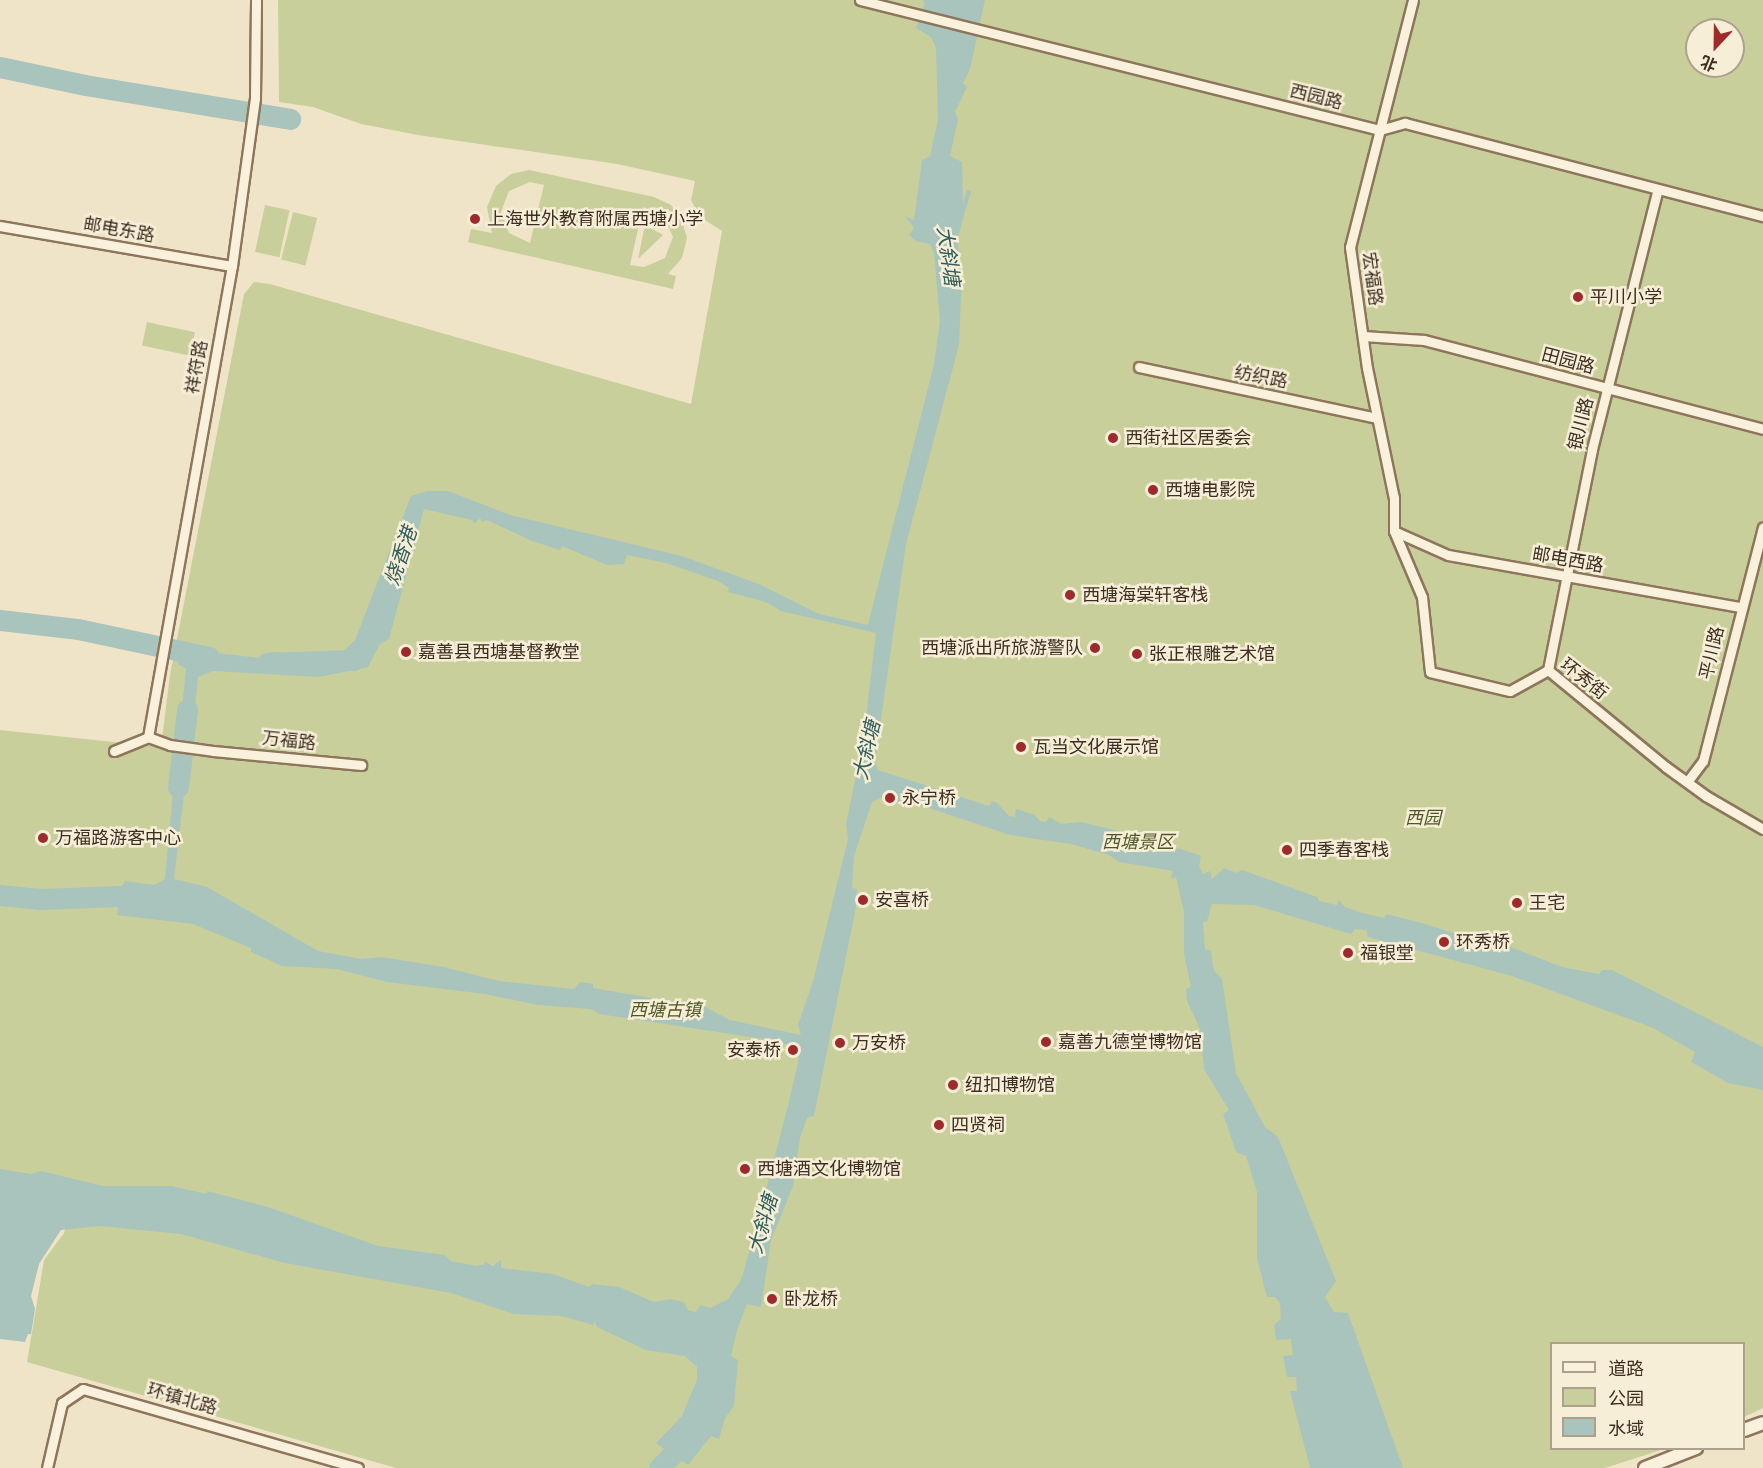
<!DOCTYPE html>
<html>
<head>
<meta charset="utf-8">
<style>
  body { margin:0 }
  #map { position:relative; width:1763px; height:1468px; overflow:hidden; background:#f0e4c8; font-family:"Times New Roman","Noto Sans SC",serif }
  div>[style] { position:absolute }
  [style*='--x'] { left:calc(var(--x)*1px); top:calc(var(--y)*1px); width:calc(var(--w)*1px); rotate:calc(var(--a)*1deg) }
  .green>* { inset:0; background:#c9cf9b; transform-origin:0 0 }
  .water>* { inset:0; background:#a9c4bc }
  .river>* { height:21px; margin:-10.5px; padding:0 10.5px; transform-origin:10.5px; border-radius:10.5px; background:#a9c4bc }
  .roads { filter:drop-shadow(2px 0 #8d765c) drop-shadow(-2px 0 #8d765c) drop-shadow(0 2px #8d765c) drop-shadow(0 -2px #8d765c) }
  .street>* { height:9px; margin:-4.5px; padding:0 4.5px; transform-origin:4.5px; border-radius:4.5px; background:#faf1dc }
  .secondary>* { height:12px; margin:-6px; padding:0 6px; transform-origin:6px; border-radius:6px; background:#faf1dc }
  .dots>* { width:16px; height:16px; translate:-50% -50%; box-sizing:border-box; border:3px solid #f7eed8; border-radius:50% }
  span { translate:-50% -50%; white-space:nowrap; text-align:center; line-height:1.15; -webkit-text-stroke:5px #f7eed8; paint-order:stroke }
  .street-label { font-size:18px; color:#3d2e20 }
  .poi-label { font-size:18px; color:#3d2e20 }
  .left { translate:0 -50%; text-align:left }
  .right { translate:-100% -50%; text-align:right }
  .park-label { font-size:18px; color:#4d5a26; font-style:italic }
  .water-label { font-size:20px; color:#2f5d5a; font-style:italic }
  .legend { position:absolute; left:1550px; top:1342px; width:195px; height:108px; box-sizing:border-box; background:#f7eed8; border:2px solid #ada18e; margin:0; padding:8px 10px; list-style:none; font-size:18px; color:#3d2e20 }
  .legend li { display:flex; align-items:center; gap:12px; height:30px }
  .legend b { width:30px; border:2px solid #ada18e }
  .north { position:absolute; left:1685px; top:18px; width:60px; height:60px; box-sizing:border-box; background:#f7eed8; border:2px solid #ada18e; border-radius:50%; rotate:202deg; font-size:16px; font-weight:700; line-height:24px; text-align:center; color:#3d2e20 }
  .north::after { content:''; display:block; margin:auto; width:21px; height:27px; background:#9e2a2b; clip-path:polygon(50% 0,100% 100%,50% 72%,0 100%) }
</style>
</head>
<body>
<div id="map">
  <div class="green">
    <i style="clip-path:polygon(evenodd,278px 0,1763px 0,1763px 1408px,1744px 1417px,1744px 1344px,1552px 1344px,1552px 1448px,1664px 1449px,1605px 1468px,396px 1468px,27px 1362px,44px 1260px,64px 1233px,74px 1193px,0 1176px,0 730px,161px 747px,170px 675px,244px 294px,254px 282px,270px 284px,691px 404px,722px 231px,700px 217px,691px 200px,695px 181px,617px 164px,418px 135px,361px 124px,313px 107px,279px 102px,278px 0,1697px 30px,1733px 30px,1733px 66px,1697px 66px,1697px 30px)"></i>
    <i style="clip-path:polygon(evenodd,529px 170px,654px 197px,671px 205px,681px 218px,687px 238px,682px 258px,668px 274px,676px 276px,673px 289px,468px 242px,471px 229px,492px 233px,487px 207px,496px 186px,511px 174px,529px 170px,530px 182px,544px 185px,530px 243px,509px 233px,501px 212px,509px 191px,530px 182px,529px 170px,643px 207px,664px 216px,673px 237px,665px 258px,644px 267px,630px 265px,643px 207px)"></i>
    <i style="left:265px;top:205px;width:25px;height:48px;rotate:12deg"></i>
    <i style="left:293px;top:212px;width:25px;height:49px;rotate:14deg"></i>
    <i style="clip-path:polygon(645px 225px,663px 235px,638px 259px)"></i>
    <i style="left:147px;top:322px;width:49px;height:24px;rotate:12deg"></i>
  </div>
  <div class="water">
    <i style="clip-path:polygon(922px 0,985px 0,970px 69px,963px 83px,967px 87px,955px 112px,958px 120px,950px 156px,962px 162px,963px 204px,967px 190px,971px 191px,957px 240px,962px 273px,959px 345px,906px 544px,875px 761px,878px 770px,989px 806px,992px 801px,997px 803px,1009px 816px,1015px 817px,1016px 809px,1035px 815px,1040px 821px,1046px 822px,1049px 817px,1061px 824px,1081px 822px,1131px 834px,1137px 840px,1158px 843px,1175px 851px,1178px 848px,1201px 856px,1199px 866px,1203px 874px,1210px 871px,1212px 879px,1224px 868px,1236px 873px,1242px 870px,1317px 897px,1319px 901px,1337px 905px,1339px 900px,1345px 907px,1362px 913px,1384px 918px,1386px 914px,1422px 923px,1488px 944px,1501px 953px,1508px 946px,1562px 967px,1599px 974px,1602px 970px,1612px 970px,1763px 1047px,1763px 1090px,1728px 1083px,1691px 1062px,1695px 1052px,1651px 1027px,1512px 976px,1368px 937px,1366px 930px,1355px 929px,1351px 934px,1254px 905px,1212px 904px,1207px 921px,1203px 922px,1205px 949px,1211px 951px,1214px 971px,1222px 979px,1236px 1073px,1265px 1127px,1278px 1137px,1336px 1281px,1325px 1297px,1334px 1312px,1348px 1313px,1403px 1468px,1310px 1468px,1290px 1391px,1297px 1391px,1296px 1377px,1287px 1377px,1283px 1356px,1293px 1355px,1291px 1339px,1276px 1340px,1274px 1325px,1281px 1319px,1280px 1303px,1275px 1297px,1267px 1297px,1257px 1258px,1257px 1192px,1246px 1156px,1236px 1152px,1223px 1114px,1229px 1110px,1204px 1069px,1200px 1029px,1187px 1001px,1186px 989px,1191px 987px,1184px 954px,1184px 912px,1176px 877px,1171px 879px,1173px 871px,1119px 862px,1109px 855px,1071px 844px,1010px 835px,926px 807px,880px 798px,872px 802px,854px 856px,852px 888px,857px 889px,856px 907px,814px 1116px,807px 1118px,800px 1138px,793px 1186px,771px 1240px,761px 1307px,747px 1304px,737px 1330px,731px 1356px,738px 1360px,734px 1406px,725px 1418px,719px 1439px,711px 1436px,688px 1465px,656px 1443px,682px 1416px,697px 1380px,697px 1367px,685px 1356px,646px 1350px,597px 1327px,594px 1321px,593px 1325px,562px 1316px,514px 1314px,451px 1293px,285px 1263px,181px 1234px,100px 1226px,61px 1230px,39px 1264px,31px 1296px,35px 1309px,31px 1334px,28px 1334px,25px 1342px,0 1339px,0 1169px,31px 1174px,41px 1171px,103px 1186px,172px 1186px,206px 1194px,207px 1191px,268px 1207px,378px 1246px,445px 1255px,451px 1261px,476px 1266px,485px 1264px,484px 1261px,493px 1266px,501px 1260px,501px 1268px,553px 1274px,589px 1287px,592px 1284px,619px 1287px,654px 1302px,670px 1299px,684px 1302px,688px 1310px,696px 1312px,700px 1305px,710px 1308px,728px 1299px,741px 1280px,751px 1246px,788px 1106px,799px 1058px,791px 1046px,777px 1041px,599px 1014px,591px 1009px,538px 1005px,485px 994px,387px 982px,337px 969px,282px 966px,251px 952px,251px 948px,193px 924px,117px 915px,120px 890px,125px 881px,154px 885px,165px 879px,176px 759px,188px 760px,174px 879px,207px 887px,318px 951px,361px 959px,382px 957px,443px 967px,499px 981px,574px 989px,580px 982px,593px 984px,593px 988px,705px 1007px,730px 1020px,801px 1035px,798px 1025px,814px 978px,848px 839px,846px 824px,863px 743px,876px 633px,781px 611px,766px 602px,728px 592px,729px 588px,718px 581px,666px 563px,627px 555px,624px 564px,607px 565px,562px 546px,560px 550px,532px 541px,487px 520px,482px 522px,480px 518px,474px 524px,472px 520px,424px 509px,389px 639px,380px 644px,368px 667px,319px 677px,213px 671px,198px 677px,192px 738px,179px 737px,186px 669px,178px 664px,181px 649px,269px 659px,269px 652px,294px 653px,295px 665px,332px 662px,355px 640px,411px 496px,427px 491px,448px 491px,510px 515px,682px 556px,761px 585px,819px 614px,868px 625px,934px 364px,940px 321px,934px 253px,930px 244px,916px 241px,909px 235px,914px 228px,905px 216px,914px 220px,922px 160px,930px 156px,938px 120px,936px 48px,931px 37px,916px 28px,925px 3px)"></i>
  </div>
  <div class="river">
    <i style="--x:0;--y:67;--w:87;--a:12"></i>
    <i style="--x:85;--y:85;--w:208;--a:9.4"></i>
    <i style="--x:0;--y:620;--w:79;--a:6.6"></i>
    <i style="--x:78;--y:629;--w:134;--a:12.1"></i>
    <i style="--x:267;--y:663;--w:86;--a:-2"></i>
    <i style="--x:353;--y:660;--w:9;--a:-63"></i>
    <i style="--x:178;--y:787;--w:78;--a:-83.3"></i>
    <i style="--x:0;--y:895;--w:40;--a:5.7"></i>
    <i style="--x:40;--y:899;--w:106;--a:-2.2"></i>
    <i style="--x:659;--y:1468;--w:47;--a:-45.9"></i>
  </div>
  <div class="roads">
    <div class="street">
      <i style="--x:860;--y:0;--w:536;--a:14.04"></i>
      <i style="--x:1380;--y:130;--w:26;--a:-16"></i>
      <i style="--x:1405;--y:123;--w:370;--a:14.6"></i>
      <i style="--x:1413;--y:0;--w:255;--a:104.3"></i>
      <i style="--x:1350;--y:247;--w:122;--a:82"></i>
      <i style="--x:1367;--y:368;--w:133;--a:78.3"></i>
      <i style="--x:1394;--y:498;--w:33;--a:90"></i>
      <i style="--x:1394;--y:531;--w:72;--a:67"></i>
      <i style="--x:1422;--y:597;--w:75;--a:83.9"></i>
      <i style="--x:1430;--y:672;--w:82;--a:13.4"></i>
      <i style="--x:1510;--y:691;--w:43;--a:-28.9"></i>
      <i style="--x:1548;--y:670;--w:153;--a:39.4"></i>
      <i style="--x:1666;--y:767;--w:49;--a:35.9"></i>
      <i style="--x:1706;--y:796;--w:66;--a:30.1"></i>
      <i style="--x:0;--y:226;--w:235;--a:9.8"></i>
      <i style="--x:1363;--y:336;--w:61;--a:3.8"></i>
      <i style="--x:1424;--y:340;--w:350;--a:14.7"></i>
      <i style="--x:1139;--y:367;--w:243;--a:12.1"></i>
      <i style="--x:1394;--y:531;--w:59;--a:24"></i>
      <i style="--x:1448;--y:555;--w:297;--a:10.1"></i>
      <i style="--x:1548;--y:670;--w:225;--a:-78.7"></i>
      <i style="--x:1592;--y:449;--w:268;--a:-75.8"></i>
      <i style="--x:148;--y:737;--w:478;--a:-79.9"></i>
      <i style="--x:232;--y:266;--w:170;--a:-82.2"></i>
      <i style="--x:255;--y:98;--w:98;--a:-89.4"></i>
      <i style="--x:114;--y:751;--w:37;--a:-22"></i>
      <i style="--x:148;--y:737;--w:23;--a:20"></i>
      <i style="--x:170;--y:745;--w:43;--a:7.9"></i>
      <i style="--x:213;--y:751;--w:149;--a:5.4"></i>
      <i style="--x:1687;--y:782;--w:26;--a:-53"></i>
      <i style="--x:1703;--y:761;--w:241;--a:-75.6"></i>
      <i style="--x:47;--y:1468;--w:67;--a:-77"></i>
      <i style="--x:62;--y:1403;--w:25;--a:-34"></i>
      <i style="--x:83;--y:1389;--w:286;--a:16"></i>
    </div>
    <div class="secondary">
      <i style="--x:1744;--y:1430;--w:20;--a:-20"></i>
      <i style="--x:1645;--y:1468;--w:55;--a:-21.4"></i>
    </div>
  </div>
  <div class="dots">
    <i style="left:475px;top:219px;background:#9e2a2b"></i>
    <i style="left:1578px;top:297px;background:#9e2a2b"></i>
    <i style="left:1113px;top:438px;background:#9e2a2b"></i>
    <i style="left:1153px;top:490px;background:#9e2a2b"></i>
    <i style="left:1070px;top:595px;background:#9e2a2b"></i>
    <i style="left:1095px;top:648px;background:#9e2a2b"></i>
    <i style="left:406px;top:652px;background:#9e2a2b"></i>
    <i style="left:1137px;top:654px;background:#9e2a2b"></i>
    <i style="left:1021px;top:747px;background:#9e2a2b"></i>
    <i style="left:890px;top:798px;background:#9e2a2b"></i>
    <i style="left:43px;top:838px;background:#9e2a2b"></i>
    <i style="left:1287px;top:850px;background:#9e2a2b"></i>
    <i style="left:863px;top:900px;background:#9e2a2b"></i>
    <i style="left:1517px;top:903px;background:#9e2a2b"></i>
    <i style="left:1444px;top:942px;background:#9e2a2b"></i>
    <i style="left:1348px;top:953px;background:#9e2a2b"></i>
    <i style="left:1046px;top:1042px;background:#9e2a2b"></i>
    <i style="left:840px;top:1043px;background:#9e2a2b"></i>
    <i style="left:793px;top:1050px;background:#9e2a2b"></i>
    <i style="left:953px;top:1085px;background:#9e2a2b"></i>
    <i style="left:939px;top:1125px;background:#9e2a2b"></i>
    <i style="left:745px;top:1169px;background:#9e2a2b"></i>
    <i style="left:772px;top:1299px;background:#9e2a2b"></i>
  </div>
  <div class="street-label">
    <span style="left:1316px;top:97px;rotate:14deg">西园路</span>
    <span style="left:119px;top:230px;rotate:10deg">邮电东路</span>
    <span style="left:1372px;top:279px;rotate:82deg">宏福路</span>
    <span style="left:1568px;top:361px;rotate:15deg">田园路</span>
    <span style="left:197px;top:367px;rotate:-80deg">祥符路</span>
    <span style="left:1261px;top:377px;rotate:11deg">纺织路</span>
    <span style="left:1581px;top:424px;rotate:-76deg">银川路</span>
    <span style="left:1568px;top:560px;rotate:10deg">邮电西路</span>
    <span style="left:1712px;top:653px;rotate:-77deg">平川路</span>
    <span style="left:1584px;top:679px;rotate:38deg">环秀街</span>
    <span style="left:289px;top:741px;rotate:6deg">万福路</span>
    <span style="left:182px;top:1399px;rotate:16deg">环镇北路</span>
  </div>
  <div class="poi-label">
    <span class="left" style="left:487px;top:219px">上海世外教育附属西塘小学</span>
    <span class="left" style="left:1590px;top:297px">平川小学</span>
    <span class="left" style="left:1125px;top:438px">西街社区居委会</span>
    <span class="left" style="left:1165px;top:490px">西塘电影院</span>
    <span class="left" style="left:1082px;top:595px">西塘海棠轩客栈</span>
    <span class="right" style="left:1083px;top:648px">西塘派出所旅游警队</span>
    <span class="left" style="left:418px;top:652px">嘉善县西塘基督教堂</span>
    <span class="left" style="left:1149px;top:654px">张正根雕艺术馆</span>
    <span class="left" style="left:1033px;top:747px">瓦当文化展示馆</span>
    <span class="left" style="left:902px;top:798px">永宁桥</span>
    <span class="left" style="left:55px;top:838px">万福路游客中心</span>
    <span class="left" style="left:1299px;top:850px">四季春客栈</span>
    <span class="left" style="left:875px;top:900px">安喜桥</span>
    <span class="left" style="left:1529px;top:903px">王宅</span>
    <span class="left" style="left:1456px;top:942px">环秀桥</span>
    <span class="left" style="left:1360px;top:953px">福银堂</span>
    <span class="left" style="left:1058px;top:1042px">嘉善九德堂博物馆</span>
    <span class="left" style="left:852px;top:1043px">万安桥</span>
    <span class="right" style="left:781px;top:1050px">安泰桥</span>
    <span class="left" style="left:965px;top:1085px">纽扣博物馆</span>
    <span class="left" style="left:951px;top:1125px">四贤祠</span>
    <span class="left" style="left:757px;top:1169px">西塘酒文化博物馆</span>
    <span class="left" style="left:784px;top:1299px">卧龙桥</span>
  </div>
  <div class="park-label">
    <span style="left:1423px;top:818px">西园</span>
    <span style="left:1138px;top:842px">西塘景区</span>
    <span style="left:665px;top:1010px">西塘古镇</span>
  </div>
  <div class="water-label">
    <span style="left:948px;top:256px;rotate:82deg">大斜塘</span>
    <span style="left:401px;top:556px;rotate:-71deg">烧香港</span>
    <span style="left:867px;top:750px;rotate:-77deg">大斜塘</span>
    <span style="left:763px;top:1224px;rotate:-74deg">大斜塘</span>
  </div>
  <ul class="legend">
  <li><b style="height:8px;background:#faf1dc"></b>道路</li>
  <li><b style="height:16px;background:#c9cf9b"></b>公园</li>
  <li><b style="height:16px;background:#a9c4bc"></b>水域</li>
  </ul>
  <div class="north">北</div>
</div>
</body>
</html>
